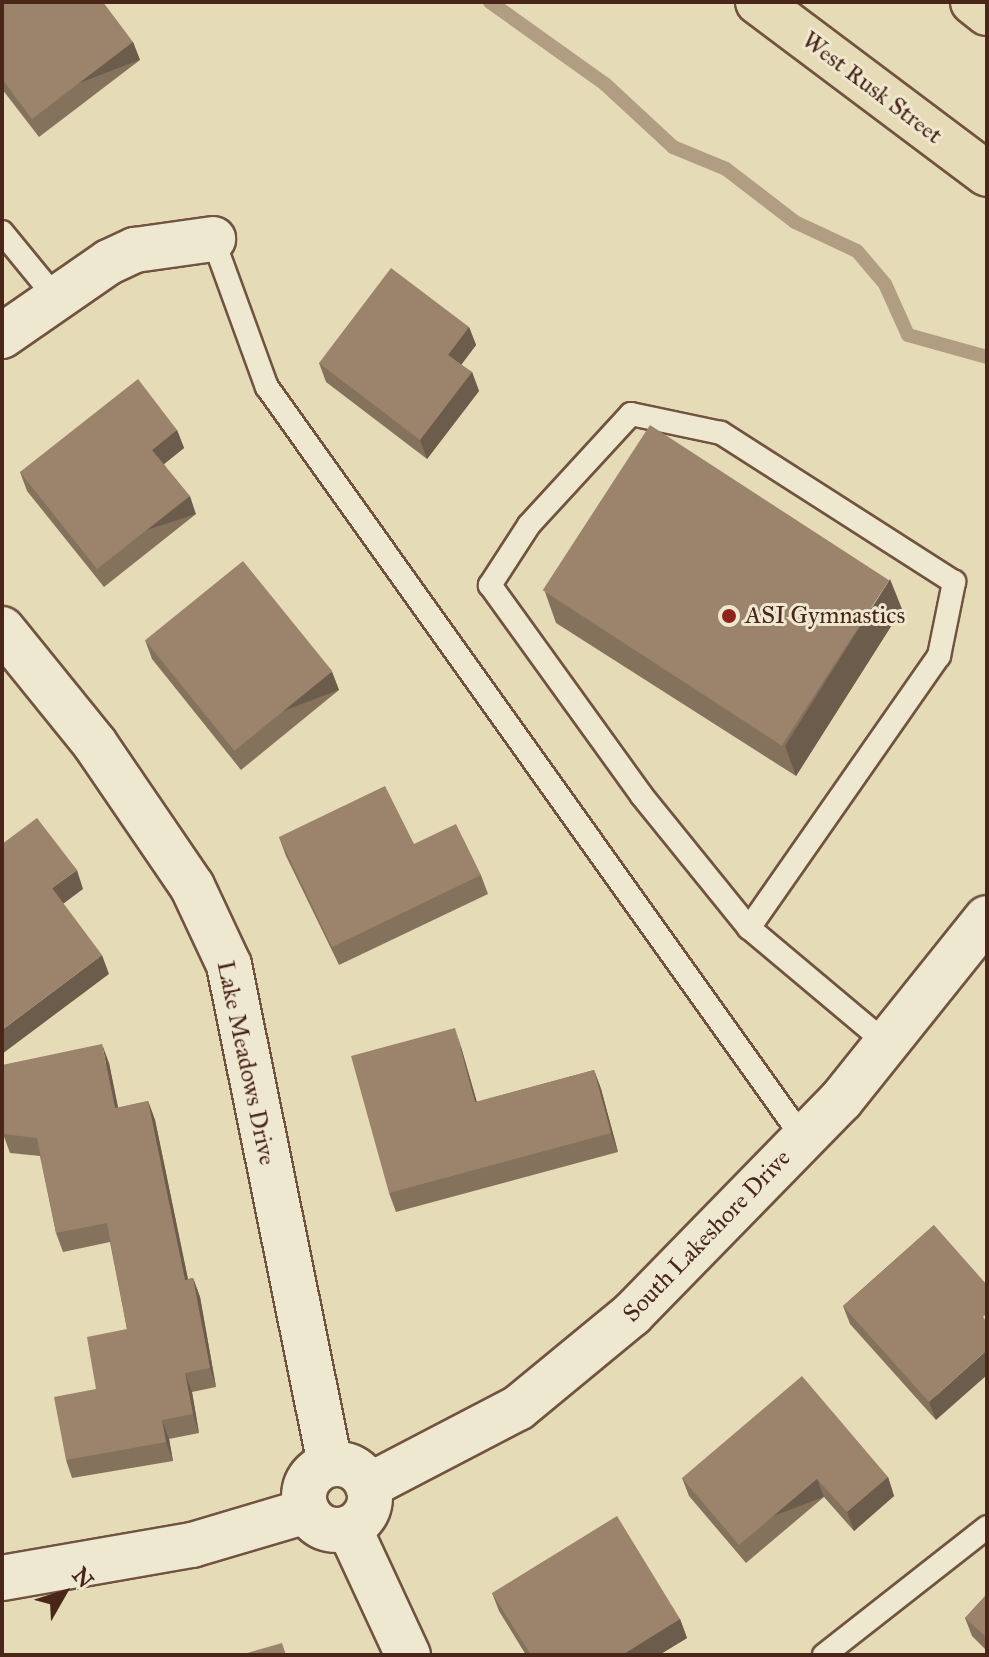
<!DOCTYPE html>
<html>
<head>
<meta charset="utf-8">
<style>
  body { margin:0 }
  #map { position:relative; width:989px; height:1657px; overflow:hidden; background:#e6dbb7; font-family:"IM FELL Great Primer",serif }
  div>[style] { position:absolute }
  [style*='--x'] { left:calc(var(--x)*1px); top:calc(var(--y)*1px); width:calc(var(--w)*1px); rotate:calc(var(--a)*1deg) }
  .stream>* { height:14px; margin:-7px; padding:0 7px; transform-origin:7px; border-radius:7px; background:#b19d81 }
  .roads { filter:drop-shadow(2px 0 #715340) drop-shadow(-2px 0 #715340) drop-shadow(0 2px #715340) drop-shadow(0 -2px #715340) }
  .lane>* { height:22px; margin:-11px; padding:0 11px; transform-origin:11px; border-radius:11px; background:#efe8d0 }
  .street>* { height:44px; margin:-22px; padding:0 22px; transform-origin:22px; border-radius:22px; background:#efe8d0 }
  .secondary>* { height:44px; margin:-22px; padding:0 22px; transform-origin:22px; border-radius:22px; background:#efe8d0 }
  .secondary>.ring { margin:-22px; padding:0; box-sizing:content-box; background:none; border:44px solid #efe8d0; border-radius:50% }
  .primary>* { height:44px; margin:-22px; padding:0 22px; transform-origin:22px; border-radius:22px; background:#e6dbb7 }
  .wall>* { inset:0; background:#85725c }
  .shaded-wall>* { inset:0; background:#6c5c4b; transform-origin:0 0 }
  .building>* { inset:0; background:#9b846b; transform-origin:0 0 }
  .dots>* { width:22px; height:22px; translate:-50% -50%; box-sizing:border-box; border:4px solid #efe8d0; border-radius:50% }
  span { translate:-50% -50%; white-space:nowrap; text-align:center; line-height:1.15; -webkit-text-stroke:6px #efe8d0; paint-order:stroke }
  .street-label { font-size:24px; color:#4a2619 }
  .poi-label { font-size:24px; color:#4a2619 }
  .left { translate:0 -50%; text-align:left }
  .frame { position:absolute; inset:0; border:4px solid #4a2619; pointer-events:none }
  .north { position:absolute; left:24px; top:1553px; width:80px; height:80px; -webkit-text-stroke:6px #efe8d0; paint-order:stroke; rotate:51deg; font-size:22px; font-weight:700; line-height:32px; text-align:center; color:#4a2619 }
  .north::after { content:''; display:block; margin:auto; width:28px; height:36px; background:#4a2619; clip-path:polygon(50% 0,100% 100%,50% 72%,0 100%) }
</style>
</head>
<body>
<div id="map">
  <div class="stream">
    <i style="--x:490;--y:2;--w:141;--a:35.5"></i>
    <i style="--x:605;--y:84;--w:93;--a:42.8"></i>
    <i style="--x:673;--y:147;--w:57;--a:22.5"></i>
    <i style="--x:726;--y:169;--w:87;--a:37.5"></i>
    <i style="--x:795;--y:222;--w:68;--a:25.1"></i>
    <i style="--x:857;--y:251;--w:43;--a:49.7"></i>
    <i style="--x:885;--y:284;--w:56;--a:65.7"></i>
    <i style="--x:908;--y:335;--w:82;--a:15.6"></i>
  </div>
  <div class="roads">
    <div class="lane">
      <i style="--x:2;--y:232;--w:85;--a:50.7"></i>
      <i style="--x:213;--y:239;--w:158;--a:70"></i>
      <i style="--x:267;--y:387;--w:923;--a:54.48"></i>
      <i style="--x:749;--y:928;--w:332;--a:-55.1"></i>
      <i style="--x:939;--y:656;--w:76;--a:-78.5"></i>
      <i style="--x:954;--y:582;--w:277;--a:-147.4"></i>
      <i style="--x:721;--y:433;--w:92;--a:-168.1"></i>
      <i style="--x:631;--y:414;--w:151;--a:132.6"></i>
      <i style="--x:529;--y:525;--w:72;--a:123"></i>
      <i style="--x:490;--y:585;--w:260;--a:54.2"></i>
      <i style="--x:642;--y:796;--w:170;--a:51"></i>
      <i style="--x:749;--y:928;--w:179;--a:40"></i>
      <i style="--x:824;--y:1655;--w:207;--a:-38.1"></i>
    </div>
    <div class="street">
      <i style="--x:2;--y:336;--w:130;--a:-34.7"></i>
      <i style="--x:109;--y:262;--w:29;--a:-25"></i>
      <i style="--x:135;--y:250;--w:79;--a:-8"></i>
      <i style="--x:2;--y:629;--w:148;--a:51"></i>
      <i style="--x:95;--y:744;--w:172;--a:55.7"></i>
      <i style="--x:192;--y:886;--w:87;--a:64.9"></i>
      <i style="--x:229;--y:965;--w:509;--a:78.56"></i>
      <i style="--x:349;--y:1528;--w:140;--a:65.1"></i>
    </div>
    <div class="secondary">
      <i class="ring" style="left:304px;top:1464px;width:22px;height:22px"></i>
      <i style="--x:368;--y:1486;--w:169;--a:-27.5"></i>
      <i style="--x:518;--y:1408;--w:148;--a:-39.5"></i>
      <i style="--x:632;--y:1314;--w:299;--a:-45.7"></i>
      <i style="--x:841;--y:1100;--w:233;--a:-51.3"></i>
      <i style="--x:2;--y:1578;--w:193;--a:-9.9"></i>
      <i style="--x:192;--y:1545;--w:120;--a:-16.5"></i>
    </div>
    <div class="primary">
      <i style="--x:758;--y:2;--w:286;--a:36.9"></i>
      <i style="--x:973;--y:2;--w:18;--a:38"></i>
    </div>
  </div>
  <div class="wall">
    <i style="clip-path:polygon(2px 2px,133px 42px,140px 60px,39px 137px,2px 89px)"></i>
    <i style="clip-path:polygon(469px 327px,476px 345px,461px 365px,472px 372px,479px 391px,427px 459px,326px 382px,319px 363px)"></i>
    <i style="clip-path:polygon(177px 430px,184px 448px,164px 464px,196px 514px,104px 587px,27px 491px,20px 472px)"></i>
    <i style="clip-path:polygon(545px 592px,902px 609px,796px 776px,556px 623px)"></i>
    <i style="clip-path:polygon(145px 640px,332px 672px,339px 690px,241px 770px,152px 659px)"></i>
    <i style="clip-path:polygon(279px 837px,414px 844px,481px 875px,488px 894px,339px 965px,286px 856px)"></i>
    <i style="clip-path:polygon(461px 1047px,477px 1102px,594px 1070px,601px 1089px,618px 1152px,396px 1212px,389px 1193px)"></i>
    <i style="clip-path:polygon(109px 1063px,118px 1108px,148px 1101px,155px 1120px,188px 1279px,193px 1278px,200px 1297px,216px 1387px,192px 1392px,199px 1433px,169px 1439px,173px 1461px,72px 1478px,66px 1460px,96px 1389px,127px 1329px,110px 1242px,63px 1252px,56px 1233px,40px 1156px,10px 1153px,3px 1134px)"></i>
    <i style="clip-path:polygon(934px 1225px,936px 1420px,850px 1324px,843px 1306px)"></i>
    <i style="clip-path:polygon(888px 1477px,894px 1496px,854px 1531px,824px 1497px,746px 1563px,689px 1496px,682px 1478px)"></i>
    <i style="clip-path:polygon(492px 1593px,680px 1619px,687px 1638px,659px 1655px,526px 1655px,499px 1611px)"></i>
    <i style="clip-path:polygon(987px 1594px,987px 1651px,972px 1636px,965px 1618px)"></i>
  </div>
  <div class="shaded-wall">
    <i style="left:133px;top:42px;width:19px;height:127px;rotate:69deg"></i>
    <i style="clip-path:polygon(469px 327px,476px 345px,455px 373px,448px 355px)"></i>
    <i style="clip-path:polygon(472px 372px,479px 391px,427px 459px,420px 440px)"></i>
    <i style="clip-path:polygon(177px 430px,184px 448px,159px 468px,152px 450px)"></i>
    <i style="left:190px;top:496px;width:19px;height:118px;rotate:72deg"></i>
    <i style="clip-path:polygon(890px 579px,902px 609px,796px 776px,785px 746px)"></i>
    <i style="left:332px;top:672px;width:19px;height:125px;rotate:69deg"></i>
    <i style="clip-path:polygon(77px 870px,83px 889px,59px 907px,52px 888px)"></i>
    <i style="clip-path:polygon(102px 955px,109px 974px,2px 1054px,2px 1030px)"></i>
    <i style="clip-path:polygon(455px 1028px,461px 1047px,482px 1121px,475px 1102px)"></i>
    <i style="clip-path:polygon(102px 1044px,109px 1063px,122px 1127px,115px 1108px)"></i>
    <i style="clip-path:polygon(594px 1070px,601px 1089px,618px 1152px,611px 1133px)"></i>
    <i style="clip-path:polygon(148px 1101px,155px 1120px,192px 1299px,185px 1280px)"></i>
    <i style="clip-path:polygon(193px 1278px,200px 1297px,216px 1387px,210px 1368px)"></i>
    <i style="clip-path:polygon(987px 1350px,987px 1375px,936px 1420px,929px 1402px)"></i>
    <i style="clip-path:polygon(185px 1373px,192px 1392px,199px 1433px,193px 1414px)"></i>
    <i style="clip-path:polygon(162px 1420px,169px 1439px,173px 1461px,166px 1442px)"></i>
    <i style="clip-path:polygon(888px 1477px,894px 1496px,854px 1531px,847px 1512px)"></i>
    <i style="left:817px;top:1479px;width:19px;height:102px;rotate:69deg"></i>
    <i style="clip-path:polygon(680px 1619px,687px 1638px,659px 1655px,622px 1655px)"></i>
  </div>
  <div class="building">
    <i style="clip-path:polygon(2px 2px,103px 2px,133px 42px,32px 119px,2px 79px)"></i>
    <i style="clip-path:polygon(391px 268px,469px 327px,448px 355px,472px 372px,420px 440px,319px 363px)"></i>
    <i style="clip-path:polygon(138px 379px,177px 430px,152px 450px,190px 496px,97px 569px,20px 472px)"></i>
    <i style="left:650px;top:425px;width:285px;height:197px;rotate:33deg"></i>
    <i style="left:243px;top:561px;width:142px;height:126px;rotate:51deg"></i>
    <i style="clip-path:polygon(385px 786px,414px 844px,456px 824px,481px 875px,332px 947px,279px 837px)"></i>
    <i style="clip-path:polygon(37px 818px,77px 870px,52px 888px,102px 955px,2px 1030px,2px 844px)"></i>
    <i style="clip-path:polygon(455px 1028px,475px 1102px,594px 1070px,611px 1133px,389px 1193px,351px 1056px)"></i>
    <i style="clip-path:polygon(102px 1044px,115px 1108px,148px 1101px,185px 1280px,193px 1278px,210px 1368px,185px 1373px,193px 1414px,162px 1420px,166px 1442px,66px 1460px,54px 1397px,96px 1389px,87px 1337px,127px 1329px,107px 1223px,56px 1233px,37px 1138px,3px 1134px,2px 1065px)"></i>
    <i style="clip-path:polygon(934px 1225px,987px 1285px,987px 1313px,983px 1317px,987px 1322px,987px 1350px,929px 1402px,843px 1306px)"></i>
    <i style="clip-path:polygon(802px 1376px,888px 1477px,847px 1512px,817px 1479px,739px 1545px,682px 1478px)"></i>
    <i style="clip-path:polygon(617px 1516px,680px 1619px,622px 1655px,531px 1655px,492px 1593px)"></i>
    <i style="clip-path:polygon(987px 1594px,987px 1638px,965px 1618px)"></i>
    <i style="clip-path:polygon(282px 1643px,286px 1655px,240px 1655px)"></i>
  </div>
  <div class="dots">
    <i style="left:729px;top:616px;background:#8f2418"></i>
  </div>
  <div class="street-label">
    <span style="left:872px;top:88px;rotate:37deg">West Rusk Street</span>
    <span style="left:246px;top:1063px;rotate:78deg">Lake Meadows Drive</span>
    <span style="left:707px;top:1236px;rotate:-46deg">South Lakeshore Drive</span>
  </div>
  <div class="poi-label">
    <span class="left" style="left:745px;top:616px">ASI Gymnastics</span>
  </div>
  <div class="frame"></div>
  <div class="north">N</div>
</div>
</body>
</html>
